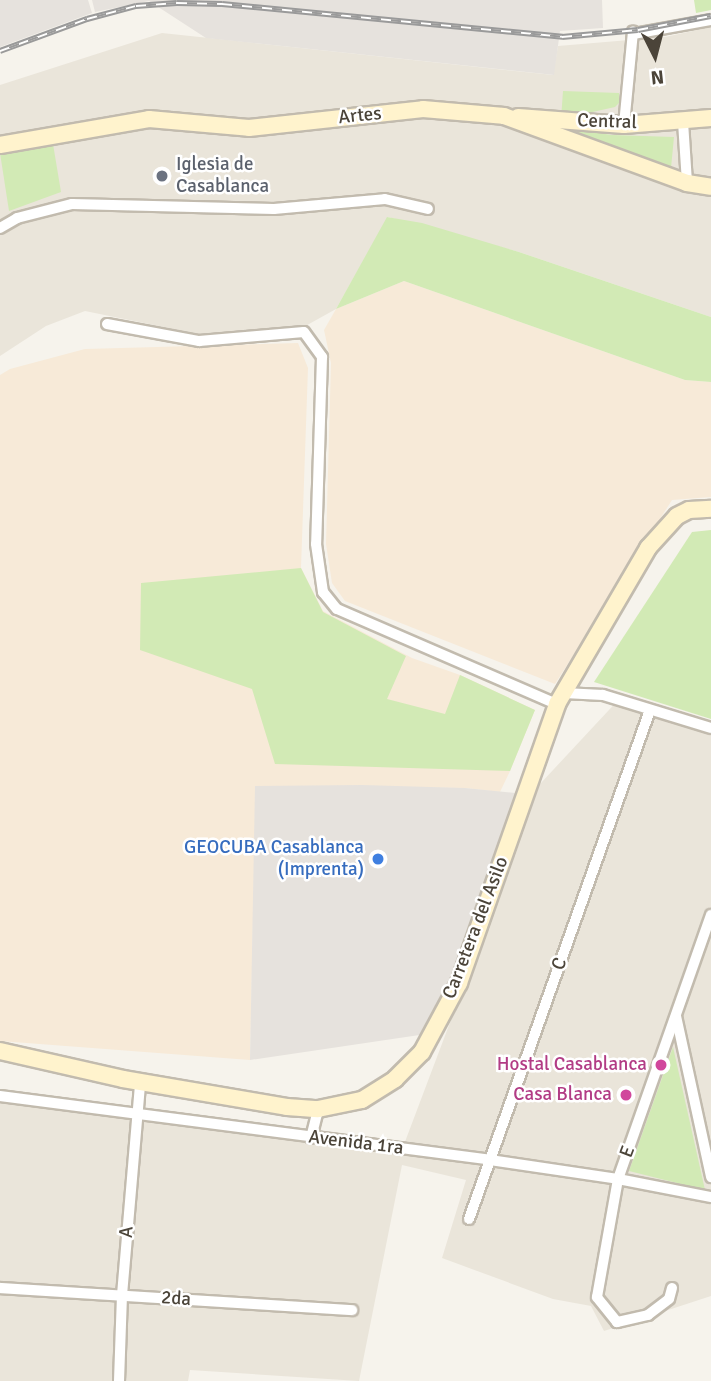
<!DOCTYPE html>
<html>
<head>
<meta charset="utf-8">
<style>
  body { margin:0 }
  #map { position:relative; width:711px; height:1381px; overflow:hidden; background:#f6f3ec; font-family:Signika,sans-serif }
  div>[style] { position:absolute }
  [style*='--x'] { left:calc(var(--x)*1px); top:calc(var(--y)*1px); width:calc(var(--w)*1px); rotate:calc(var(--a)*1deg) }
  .residential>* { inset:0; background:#eae5da }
  .commercial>* { inset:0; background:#f7ead8 }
  .industrial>* { inset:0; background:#e6e2dd }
  .green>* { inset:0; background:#d2eab5 }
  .roads { filter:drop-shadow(2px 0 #c2bbae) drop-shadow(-2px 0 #c2bbae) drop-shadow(0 2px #c2bbae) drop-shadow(0 -2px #c2bbae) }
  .street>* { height:10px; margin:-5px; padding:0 5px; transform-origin:5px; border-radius:5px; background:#fff }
  .secondary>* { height:16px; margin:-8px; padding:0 8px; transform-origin:8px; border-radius:8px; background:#fff3cd }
  .rail>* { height:6px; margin-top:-3px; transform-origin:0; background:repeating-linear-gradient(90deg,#fff 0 10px,#9a9a9a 0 20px); box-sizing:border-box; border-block:2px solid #9a9a9a }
  .dots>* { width:19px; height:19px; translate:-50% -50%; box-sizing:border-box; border:4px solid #fff; border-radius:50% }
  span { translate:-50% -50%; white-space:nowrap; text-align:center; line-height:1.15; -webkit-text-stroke:5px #fff; paint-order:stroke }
  .street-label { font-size:19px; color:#4b4439 }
  .worship-label { font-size:19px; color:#5b616d }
  .left { translate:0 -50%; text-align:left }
  .shop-label { font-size:19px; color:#366cbe }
  .right { translate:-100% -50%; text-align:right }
  .hotel-label { font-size:19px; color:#b23c85 }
  .north { position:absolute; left:620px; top:21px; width:70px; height:70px; -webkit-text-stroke:5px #fff; paint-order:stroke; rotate:174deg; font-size:19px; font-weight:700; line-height:28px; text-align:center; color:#4b4439 }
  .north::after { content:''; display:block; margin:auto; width:24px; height:32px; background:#4b4439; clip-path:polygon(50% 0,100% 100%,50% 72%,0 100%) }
</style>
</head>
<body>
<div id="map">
  <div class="residential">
    <i style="clip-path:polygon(711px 27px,711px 317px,519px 252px,388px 217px,336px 309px,300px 329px,203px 335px,85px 311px,46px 326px,0 356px,0 85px,162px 33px,553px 75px,558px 46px,665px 37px)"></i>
    <i style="clip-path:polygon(622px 696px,711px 726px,711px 1296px,604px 1331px,591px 1306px,553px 1299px,442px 1258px,466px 1180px,402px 1165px,359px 1381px,190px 1370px,188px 1381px,0 1381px,0 1102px,400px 1155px,540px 784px)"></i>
  </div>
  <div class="commercial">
    <i style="clip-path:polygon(404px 281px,685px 380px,711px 382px,711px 497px,672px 500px,555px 684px,345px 601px,332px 583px,326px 544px,331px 363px,324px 330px,336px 309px)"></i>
    <i style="clip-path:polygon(298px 343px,308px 368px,301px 568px,323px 611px,412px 658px,460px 675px,535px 710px,510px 771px,500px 792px,465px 788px,256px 786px,250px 1060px,0 1041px,0 375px,10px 369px,85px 349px)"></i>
  </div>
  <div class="industrial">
    <i style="clip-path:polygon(0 0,88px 0,92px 13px,0 47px)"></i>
    <i style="clip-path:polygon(92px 0,602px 0,603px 28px,560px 31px,554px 75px,206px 38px,149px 1px,95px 12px)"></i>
    <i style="clip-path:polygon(362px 785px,465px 788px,526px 794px,433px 1033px,250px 1060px,255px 786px)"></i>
  </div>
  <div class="green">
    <i style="clip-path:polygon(694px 0,711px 0,711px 10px,696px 13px)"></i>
    <i style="clip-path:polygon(563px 91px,619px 93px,620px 102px,615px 107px,561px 119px)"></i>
    <i style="clip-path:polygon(552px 126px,612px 135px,674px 137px,671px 168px)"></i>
    <i style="clip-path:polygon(53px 144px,61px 192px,9px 211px,0 153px)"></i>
    <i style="clip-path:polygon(387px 217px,422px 223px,519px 252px,711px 317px,711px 382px,685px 380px,404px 281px,336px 309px)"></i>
    <i style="clip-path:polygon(711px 530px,711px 719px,594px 682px,692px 532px)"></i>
    <i style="clip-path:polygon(301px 568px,323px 612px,406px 656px,387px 699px,445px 714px,460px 675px,535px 710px,510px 771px,275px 764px,252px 689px,140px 650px,141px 583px)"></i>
    <i style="clip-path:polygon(673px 1047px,705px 1190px,629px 1171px)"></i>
  </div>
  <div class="roads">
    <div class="street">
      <i style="--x:634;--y:34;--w:78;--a:-10.3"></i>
      <i style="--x:683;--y:122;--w:61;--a:86.2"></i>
      <i style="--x:624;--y:125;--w:94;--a:-84.5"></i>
      <i style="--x:0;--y:228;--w:20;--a:-30"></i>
      <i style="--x:17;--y:218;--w:57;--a:-14.3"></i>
      <i style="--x:72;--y:204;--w:202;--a:1.4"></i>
      <i style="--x:274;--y:209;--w:111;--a:-5.1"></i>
      <i style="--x:385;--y:199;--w:44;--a:13.1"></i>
      <i style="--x:107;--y:324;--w:94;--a:10.5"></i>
      <i style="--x:199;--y:341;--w:105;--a:-4.9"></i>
      <i style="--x:304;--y:332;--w:31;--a:54"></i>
      <i style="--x:322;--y:357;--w:187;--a:91.8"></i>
      <i style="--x:316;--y:544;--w:49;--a:81.7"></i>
      <i style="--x:323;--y:592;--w:22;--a:51"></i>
      <i style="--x:337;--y:609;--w:240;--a:23.4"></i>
      <i style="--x:564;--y:693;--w:39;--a:3"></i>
      <i style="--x:603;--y:695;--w:113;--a:17"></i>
      <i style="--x:676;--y:1016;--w:165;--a:77.7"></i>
      <i style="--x:0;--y:1096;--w:494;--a:7.4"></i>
      <i style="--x:490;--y:1160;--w:129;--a:8.4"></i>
      <i style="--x:618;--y:1179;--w:95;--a:11"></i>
      <i style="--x:311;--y:1138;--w:30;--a:-76"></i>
      <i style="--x:469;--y:1219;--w:540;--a:-70.42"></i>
      <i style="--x:0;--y:1288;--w:353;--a:3.6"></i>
      <i style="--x:672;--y:1288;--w:11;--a:105"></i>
      <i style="--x:669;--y:1299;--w:26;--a:143"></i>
      <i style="--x:648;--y:1315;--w:32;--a:167"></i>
      <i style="--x:617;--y:1322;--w:32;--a:-129"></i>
      <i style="--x:597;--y:1297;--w:120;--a:-79.9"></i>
      <i style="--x:618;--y:1179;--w:280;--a:-70.6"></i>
      <i style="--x:119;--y:1381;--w:86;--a:-88"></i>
      <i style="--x:122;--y:1295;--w:213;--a:-85.1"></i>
    </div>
    <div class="secondary">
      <i style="--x:518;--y:117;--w:106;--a:4.3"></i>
      <i style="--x:624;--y:125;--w:87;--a:-4.6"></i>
      <i style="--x:0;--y:145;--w:151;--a:-9.9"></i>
      <i style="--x:149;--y:119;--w:100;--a:5.1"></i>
      <i style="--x:249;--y:128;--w:175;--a:-6.2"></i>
      <i style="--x:423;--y:109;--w:81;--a:4.9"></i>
      <i style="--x:504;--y:116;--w:195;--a:20.1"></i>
      <i style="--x:687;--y:183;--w:24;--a:9"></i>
      <i style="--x:0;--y:1051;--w:126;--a:12.8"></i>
      <i style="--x:123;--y:1079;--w:166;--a:9.7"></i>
      <i style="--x:287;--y:1107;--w:31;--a:4"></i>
      <i style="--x:318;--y:1109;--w:45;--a:-11.6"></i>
      <i style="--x:362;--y:1100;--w:39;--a:-32"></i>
      <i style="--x:395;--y:1079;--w:38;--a:-45"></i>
      <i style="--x:422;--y:1052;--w:78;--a:-61.8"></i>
      <i style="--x:459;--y:983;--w:296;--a:-70.6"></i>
      <i style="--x:557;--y:704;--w:181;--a:-59.7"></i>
      <i style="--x:648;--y:548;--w:43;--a:-47.8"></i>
      <i style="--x:677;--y:516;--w:13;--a:-27"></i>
      <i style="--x:689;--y:510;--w:22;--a:-3"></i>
    </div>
  </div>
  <div class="rail">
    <i style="--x:0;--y:51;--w:93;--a:-20.2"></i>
    <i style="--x:87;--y:19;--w:51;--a:-14.9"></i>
    <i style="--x:136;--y:6;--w:41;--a:-4.2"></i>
    <i style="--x:177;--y:3;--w:45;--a:1.3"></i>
    <i style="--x:222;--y:4;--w:342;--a:5.5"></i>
    <i style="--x:562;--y:37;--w:76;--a:-5.3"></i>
    <i style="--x:638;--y:30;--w:74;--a:-10.9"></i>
  </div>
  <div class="dots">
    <i style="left:162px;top:176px;background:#6b7280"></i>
    <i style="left:378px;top:859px;background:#3f7fe0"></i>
    <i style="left:661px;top:1065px;background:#d1479c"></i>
    <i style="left:626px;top:1095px;background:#d1479c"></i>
  </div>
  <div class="street-label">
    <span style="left:360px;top:116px;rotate:-6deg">Artes</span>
    <span style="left:607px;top:122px;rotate:2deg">Central</span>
    <span style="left:476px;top:928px;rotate:-69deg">Carretera del Asilo</span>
    <span style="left:560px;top:964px;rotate:-70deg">C</span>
    <span style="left:356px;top:1143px;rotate:7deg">Avenida 1ra</span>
    <span style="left:628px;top:1152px;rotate:-69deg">E</span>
    <span style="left:127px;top:1232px;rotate:-86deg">A</span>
    <span style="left:176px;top:1299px;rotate:4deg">2da</span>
  </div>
  <div class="worship-label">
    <span class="left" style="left:176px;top:176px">Iglesia de<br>Casablanca</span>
  </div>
  <div class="shop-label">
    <span class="right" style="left:364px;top:859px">GEOCUBA Casablanca<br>(Imprenta)</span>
  </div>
  <div class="hotel-label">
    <span class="right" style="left:647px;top:1065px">Hostal Casablanca</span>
    <span class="right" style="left:612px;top:1095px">Casa Blanca</span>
  </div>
  <div class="north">N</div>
</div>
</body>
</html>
